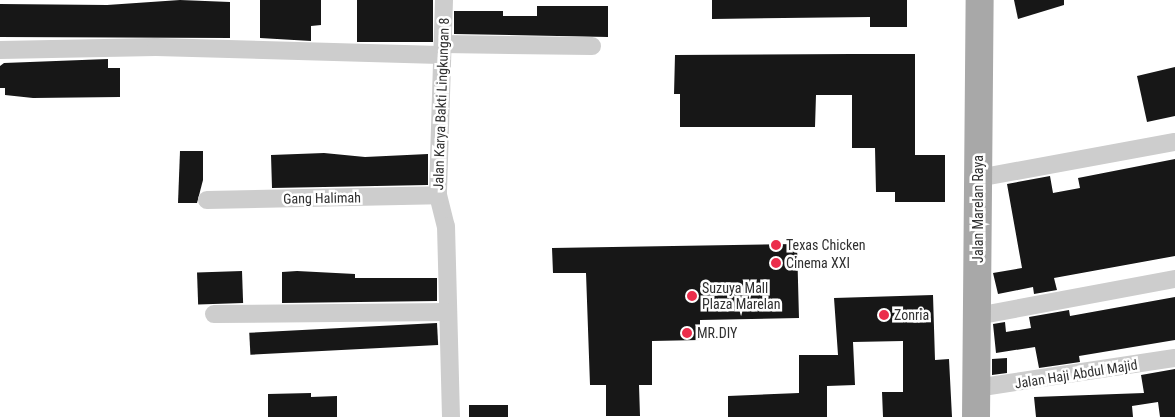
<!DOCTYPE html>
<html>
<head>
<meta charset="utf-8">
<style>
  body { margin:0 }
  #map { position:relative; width:1175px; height:417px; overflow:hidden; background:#fff; font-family:"Roboto Condensed",sans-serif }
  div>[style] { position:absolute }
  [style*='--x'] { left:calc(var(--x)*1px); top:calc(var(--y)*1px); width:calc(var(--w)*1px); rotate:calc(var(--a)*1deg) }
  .building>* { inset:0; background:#171717; transform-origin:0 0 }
  .minor>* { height:18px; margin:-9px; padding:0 9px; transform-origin:9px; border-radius:9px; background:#cdcdcd }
  .primary>* { height:28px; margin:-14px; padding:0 14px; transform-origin:14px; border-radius:14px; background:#a8a8a8 }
  .dots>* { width:14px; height:14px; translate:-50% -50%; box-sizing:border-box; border:2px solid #fff; border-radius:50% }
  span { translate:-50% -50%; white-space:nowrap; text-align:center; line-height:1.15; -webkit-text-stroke:5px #fff; paint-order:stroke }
  .street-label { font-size:14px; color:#303030 }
  .poi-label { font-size:14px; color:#303030 }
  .left { translate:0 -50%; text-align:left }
</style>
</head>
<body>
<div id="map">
  <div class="building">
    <i style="clip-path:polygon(180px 0,230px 2px,230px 38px,0 37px,0 4px,107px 5px)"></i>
    <i style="clip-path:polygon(260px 0,321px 0,321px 25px,311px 26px,311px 41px,260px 38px)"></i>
    <i style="left:357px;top:0;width:76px;height:42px"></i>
    <i style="clip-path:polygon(712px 0,907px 0,907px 27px,870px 27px,870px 17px,712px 19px)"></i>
    <i style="clip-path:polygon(1014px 0,1064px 0,1064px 5px,1018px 19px)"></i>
    <i style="clip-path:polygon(537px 6px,608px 6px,608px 37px,454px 34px,454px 11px,503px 11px,503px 16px,537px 16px)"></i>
    <i style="clip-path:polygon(852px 54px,915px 54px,915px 155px,945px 155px,945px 202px,895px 202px,895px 192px,876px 192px,875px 148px,852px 148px,852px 95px,816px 95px,815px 127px,680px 127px,680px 94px,674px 94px,675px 55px)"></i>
    <i style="clip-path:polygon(108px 59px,108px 68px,120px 68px,120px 97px,33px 98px,5px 95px,5px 88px,0 88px,0 66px,4px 63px)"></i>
    <i style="clip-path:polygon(1175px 67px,1175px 116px,1147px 122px,1137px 76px)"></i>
    <i style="clip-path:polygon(180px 151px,203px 151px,203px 180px,197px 203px,178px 203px)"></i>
    <i style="clip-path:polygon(324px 153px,365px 157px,428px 154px,428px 185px,272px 188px,271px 155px)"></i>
    <i style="clip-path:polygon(1175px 159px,1175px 256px,1054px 278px,1057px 290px,1034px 294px,1033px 287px,998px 294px,993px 273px,1022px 268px,1007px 184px,1050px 176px,1053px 193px,1080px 188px,1078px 178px)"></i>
    <i style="clip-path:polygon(797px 244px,799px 318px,700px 320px,700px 340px,652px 341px,652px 385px,639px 385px,640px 416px,606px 416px,606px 385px,590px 385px,586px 273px,553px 273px,552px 248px)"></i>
    <i style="left:242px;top:271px;width:32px;height:45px;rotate:88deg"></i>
    <i style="clip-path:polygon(297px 271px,355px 274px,355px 278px,437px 278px,437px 301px,282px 303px,282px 272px)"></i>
    <i style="clip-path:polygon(933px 295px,935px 360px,949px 359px,952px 417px,883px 417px,882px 392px,903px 392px,903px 341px,853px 342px,855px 385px,827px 386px,827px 417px,728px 417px,728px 396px,799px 393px,799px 355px,838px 355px,834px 298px)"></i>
    <i style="clip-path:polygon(1175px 297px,1175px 340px,1079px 356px,1080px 362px,1039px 368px,1035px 347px,996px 353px,993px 324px,1005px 322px,1006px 332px,1031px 328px,1029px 317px,1069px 310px,1070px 316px)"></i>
    <i style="left:437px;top:323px;width:22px;height:188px;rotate:87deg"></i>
    <i style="clip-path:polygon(1007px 358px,1007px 373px,992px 375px,992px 359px)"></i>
    <i style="clip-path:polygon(1175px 369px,1175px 417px,1160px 417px,1158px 402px,1132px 406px,1133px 417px,1036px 417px,1034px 397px,1144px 393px,1141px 375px)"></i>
    <i style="clip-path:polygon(311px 393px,311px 397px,337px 396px,337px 417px,268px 417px,268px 394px)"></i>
    <i style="left:469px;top:405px;width:39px;height:12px"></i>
  </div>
  <div class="minor">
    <i style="--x:444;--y:0;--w:195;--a:91.8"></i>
    <i style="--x:438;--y:195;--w:32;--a:76"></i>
    <i style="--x:446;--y:226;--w:191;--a:88.5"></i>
    <i style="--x:443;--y:44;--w:149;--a:0.8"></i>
    <i style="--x:0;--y:50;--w:156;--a:-1.1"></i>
    <i style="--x:156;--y:47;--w:284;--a:1.6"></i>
    <i style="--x:978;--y:178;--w:200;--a:-10.4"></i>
    <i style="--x:207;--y:200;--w:231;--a:-1.2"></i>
    <i style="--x:214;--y:314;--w:234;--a:-0.5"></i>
    <i style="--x:977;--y:316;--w:201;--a:-10.6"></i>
    <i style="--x:976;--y:388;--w:201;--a:-8.6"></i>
  </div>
  <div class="primary">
    <i style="--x:976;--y:417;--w:417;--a:-89.5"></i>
  </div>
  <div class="dots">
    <i style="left:776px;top:245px;background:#eb2d4b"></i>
    <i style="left:776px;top:263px;background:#eb2d4b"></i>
    <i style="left:692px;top:296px;background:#eb2d4b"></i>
    <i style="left:884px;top:315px;background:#eb2d4b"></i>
    <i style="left:687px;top:333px;background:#eb2d4b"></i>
  </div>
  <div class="street-label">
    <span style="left:441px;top:104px;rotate:-88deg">Jalan Karya Bakti Lingkungan 8</span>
    <span style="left:322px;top:198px;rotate:-1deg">Gang Halimah</span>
    <span style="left:978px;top:209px;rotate:-90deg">Jalan Marelan Raya</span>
    <span style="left:1076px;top:374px;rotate:-9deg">Jalan Haji Abdul Majid</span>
  </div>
  <div class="poi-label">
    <span class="left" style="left:786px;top:245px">Texas Chicken</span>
    <span class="left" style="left:786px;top:263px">Cinema XXI</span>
    <span class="left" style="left:702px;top:296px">Suzuya Mall<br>Plaza Marelan</span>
    <span class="left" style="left:894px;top:315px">Zonria</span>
    <span class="left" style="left:697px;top:333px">MR.DIY</span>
  </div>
</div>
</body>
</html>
